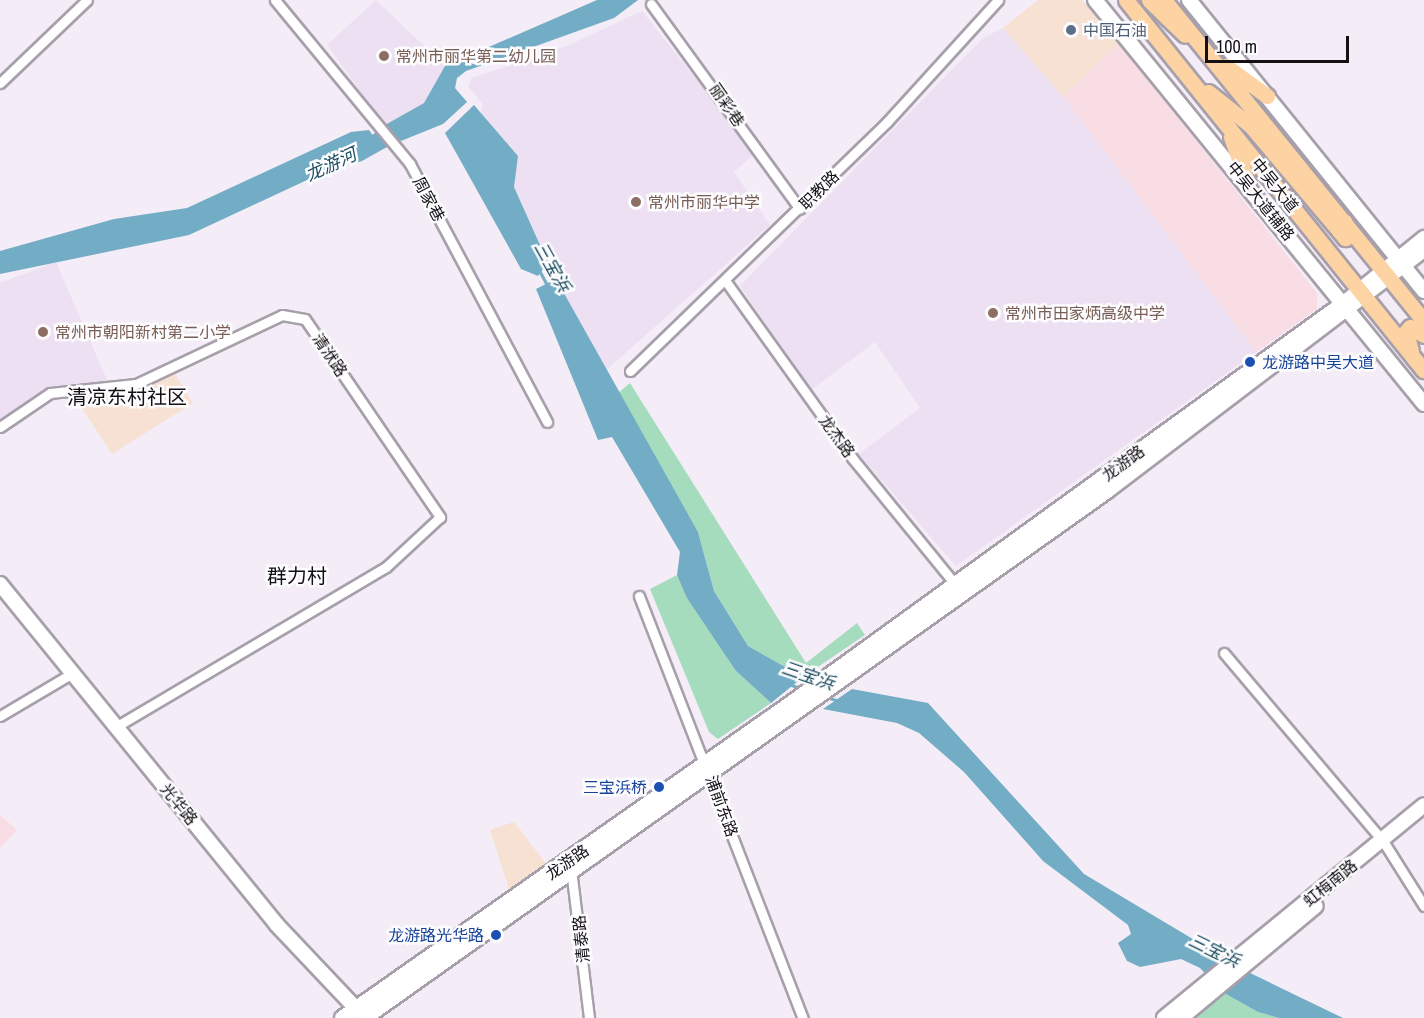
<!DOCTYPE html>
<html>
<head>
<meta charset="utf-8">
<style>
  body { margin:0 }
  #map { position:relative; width:1424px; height:1018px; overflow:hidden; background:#f4ecf7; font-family:"Archivo Narrow","Noto Sans SC",sans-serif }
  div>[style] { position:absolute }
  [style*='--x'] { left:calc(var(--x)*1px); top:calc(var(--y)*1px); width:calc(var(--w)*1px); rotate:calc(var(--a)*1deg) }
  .commercial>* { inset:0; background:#f6e1d2 }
  .industrial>* { inset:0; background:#f8dde4 }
  .built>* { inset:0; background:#ece0f2 }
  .green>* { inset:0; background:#a6dcbe }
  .water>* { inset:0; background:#72adc5 }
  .stream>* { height:3px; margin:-1.5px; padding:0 1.5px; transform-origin:1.5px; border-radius:1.5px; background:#72adc5 }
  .river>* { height:18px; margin:-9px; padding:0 9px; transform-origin:9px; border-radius:9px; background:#72adc5 }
  .roads { filter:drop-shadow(2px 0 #a7a0ab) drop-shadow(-2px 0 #a7a0ab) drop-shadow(0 2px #a7a0ab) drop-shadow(0 -2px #a7a0ab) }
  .street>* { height:9px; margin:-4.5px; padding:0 4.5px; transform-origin:4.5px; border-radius:4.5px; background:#fff }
  .secondary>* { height:14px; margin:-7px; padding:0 7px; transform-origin:7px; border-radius:7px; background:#fff }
  .primary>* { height:15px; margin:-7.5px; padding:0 7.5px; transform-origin:7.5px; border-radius:7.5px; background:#fed3a3 }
  .dots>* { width:16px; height:16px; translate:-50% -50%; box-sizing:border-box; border:3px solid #fdfcfe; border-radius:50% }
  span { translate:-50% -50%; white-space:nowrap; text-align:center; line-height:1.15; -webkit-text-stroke:5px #fdfcfe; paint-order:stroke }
  .service-label { font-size:16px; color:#4e5e75 }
  .left { translate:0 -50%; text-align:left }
  .education-label { font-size:16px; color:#785e54 }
  .street-label { font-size:16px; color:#131014 }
  .transit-label { font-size:16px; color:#164399 }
  .right { translate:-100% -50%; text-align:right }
  .water-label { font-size:18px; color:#1b4d5e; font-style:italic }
  .quarter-label { font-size:20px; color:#131014 }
  .scale { position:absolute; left:1205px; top:36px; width:144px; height:27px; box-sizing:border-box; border:3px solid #131014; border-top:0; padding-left:8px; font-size:18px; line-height:21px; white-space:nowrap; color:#131014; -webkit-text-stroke:4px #fdfcfe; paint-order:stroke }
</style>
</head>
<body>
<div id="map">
  <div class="commercial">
    <i style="clip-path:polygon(1038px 0,1082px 0,1119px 43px,1063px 97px,1003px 28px)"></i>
    <i style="clip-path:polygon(175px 374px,193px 403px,112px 454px,76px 399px,137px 390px)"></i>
    <i style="clip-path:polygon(514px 822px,547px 865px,510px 892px,490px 830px)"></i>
  </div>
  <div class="industrial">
    <i style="clip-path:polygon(1119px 43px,1317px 293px,1317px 309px,1256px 352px,1063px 97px)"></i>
    <i style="clip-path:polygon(0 815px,17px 830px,0 848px)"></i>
  </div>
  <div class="built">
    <i style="clip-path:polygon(376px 0,445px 66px,424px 103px,385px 125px,327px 45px)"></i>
    <i style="clip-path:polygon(642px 11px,755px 153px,734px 172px,770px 225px,605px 371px,524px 218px,514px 186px,518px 156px,481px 113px,483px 104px,468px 86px,472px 78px,567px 46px)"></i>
    <i style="clip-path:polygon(1003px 28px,1063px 97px,1256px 352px,956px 566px,859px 454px,920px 408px,875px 342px,811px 390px,740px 286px,983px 38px)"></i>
    <i style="clip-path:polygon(56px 262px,108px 382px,51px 386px,0 419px,0 283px)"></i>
  </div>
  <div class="green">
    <i style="clip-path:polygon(630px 383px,806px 663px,857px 623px,865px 635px,803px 677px,748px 646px,714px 591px,698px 532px,617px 394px)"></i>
    <i style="clip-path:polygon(677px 575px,736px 671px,771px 703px,718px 739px,709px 732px,650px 589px)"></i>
    <i style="clip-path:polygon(1224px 993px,1258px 1012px,1279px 1018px,1194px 1018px)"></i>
  </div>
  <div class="water">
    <i style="clip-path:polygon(597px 0,638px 0,614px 18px,466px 71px,457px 78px,455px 88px,467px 102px,443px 124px,401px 141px,385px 125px,424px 103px,445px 66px)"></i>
    <i style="clip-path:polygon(474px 105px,518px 156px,514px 187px,548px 263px,538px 276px,521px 269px,445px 133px)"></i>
    <i style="clip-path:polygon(369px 130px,380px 146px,189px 235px,0 274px,0 251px,114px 219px,187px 208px,351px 132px)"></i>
    <i style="clip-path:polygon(556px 279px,698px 532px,714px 591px,748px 646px,803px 677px,771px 703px,736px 671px,687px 598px,677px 575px,680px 552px,612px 437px,598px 440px,536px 289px)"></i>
    <i style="clip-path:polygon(852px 689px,928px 703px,1084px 874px,1248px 972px,1343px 1018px,1279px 1018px,1258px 1012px,1224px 993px,1200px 968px,1181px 959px,1140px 967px,1127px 961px,1118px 943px,1131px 934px,1128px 925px,1043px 861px,964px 772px,919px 733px,897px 723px,823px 709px)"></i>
  </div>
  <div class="stream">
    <i style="--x:540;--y:272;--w:15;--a:62"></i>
    <i style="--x:789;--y:684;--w:14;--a:21"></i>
    <i style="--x:826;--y:697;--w:14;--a:17"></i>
  </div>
  <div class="river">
    <i style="--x:358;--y:153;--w:65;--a:-29.3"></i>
  </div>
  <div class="roads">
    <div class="street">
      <i style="--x:275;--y:0;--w:212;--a:50.5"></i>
      <i style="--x:410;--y:164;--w:292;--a:62"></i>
      <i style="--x:651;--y:4;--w:253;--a:54"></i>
      <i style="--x:0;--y:83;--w:120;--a:-43.7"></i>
      <i style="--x:727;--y:283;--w:216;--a:54.4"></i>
      <i style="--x:853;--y:459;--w:161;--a:50.8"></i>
      <i style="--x:630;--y:371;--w:358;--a:-44.1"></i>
      <i style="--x:887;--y:122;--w:165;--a:-47.7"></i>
      <i style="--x:0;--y:427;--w:60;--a:-34.2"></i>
      <i style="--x:50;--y:393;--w:86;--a:-6"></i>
      <i style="--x:136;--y:384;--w:161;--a:-25.3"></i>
      <i style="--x:282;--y:315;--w:23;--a:10"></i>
      <i style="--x:305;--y:319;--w:240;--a:55.7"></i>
      <i style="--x:440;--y:517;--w:74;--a:137.2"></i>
      <i style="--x:386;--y:567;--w:312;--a:149.4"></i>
      <i style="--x:639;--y:596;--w:453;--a:68.8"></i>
      <i style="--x:1224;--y:653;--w:246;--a:49.8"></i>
      <i style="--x:1383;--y:841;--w:77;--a:57.8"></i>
      <i style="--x:0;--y:716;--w:86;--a:-30.7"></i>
      <i style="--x:571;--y:869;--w:150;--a:83.1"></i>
    </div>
    <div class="secondary">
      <i style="--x:1095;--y:0;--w:521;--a:50.84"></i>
      <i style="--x:1189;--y:0;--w:374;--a:51.1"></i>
      <i style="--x:0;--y:584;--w:439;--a:50.9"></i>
      <i style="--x:277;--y:925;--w:125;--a:46.6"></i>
      <i style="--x:342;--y:1018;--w:548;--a:-35.05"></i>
      <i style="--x:791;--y:703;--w:684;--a:-35.9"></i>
      <i style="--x:1345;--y:302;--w:102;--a:-39"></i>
      <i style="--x:365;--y:1018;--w:909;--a:-35.37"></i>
      <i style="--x:1106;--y:492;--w:400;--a:-37.3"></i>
      <i style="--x:1164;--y:1018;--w:336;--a:-39.3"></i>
      <i style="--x:1181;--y:1018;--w:175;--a:-39.7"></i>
    </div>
    <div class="primary">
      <i style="--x:1126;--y:0;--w:475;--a:51.2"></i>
      <i style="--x:1149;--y:0;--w:50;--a:44.2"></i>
      <i style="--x:1164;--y:0;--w:413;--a:51"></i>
      <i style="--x:1226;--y:66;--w:51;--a:36.2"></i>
      <i style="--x:1208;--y:92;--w:53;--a:38.2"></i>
      <i style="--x:1250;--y:125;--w:148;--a:49.9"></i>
      <i style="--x:1345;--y:238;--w:6;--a:-31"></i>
      <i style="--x:1350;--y:235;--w:15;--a:-113"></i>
      <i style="--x:1231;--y:137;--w:50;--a:70.1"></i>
      <i style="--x:1411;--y:351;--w:20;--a:-105"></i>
      <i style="--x:1406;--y:332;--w:6;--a:-51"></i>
      <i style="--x:1410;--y:327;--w:16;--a:30"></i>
    </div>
  </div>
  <div class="dots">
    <i style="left:1071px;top:30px;background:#5c6f8a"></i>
    <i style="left:384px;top:56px;background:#8d6e63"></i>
    <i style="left:636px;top:202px;background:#8d6e63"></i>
    <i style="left:993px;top:313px;background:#8d6e63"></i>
    <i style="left:43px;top:332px;background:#8d6e63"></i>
    <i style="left:1250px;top:362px;background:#1a4fb4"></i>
    <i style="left:659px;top:787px;background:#1a4fb4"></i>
    <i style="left:496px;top:935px;background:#1a4fb4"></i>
  </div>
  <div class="service-label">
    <span class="left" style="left:1083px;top:30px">中国石油</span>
  </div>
  <div class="education-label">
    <span class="left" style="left:396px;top:56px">常州市丽华第二幼儿园</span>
    <span class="left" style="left:648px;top:202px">常州市丽华中学</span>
    <span class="left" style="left:1005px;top:313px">常州市田家炳高级中学</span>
    <span class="left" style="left:55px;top:332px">常州市朝阳新村第二小学</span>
  </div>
  <div class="street-label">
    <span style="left:727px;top:105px;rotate:55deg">丽彩巷</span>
    <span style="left:1275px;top:185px;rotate:51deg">中吴大道</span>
    <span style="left:819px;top:190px;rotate:-45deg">职教路</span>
    <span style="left:429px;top:199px;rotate:62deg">周家巷</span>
    <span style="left:1261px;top:201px;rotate:51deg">中吴大道辅路</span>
    <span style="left:330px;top:355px;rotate:56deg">清洑路</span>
    <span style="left:837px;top:436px;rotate:54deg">龙杰路</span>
    <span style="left:1123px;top:463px;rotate:-36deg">龙游路</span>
    <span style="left:179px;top:804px;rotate:51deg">光华路</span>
    <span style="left:722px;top:806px;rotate:70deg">浦前东路</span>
    <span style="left:567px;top:862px;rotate:-35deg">龙游路</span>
    <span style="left:1330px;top:883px;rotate:-39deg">虹梅南路</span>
    <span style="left:581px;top:939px;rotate:-96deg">清泰路</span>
  </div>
  <div class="transit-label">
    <span class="left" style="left:1262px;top:362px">龙游路中吴大道</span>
    <span class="right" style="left:647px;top:787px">三宝浜桥</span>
    <span class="right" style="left:484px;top:935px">龙游路光华路</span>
  </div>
  <div class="water-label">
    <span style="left:331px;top:165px;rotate:-25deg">龙游河</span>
    <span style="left:552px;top:267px;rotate:61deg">三宝浜</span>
    <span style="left:808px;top:676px;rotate:19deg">三宝浜</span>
    <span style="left:1214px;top:951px;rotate:26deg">三宝浜</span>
  </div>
  <div class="quarter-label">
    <span style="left:127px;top:396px">清凉东村社区</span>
    <span style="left:297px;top:575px">群力村</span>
  </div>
  <div class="scale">100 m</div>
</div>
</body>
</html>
